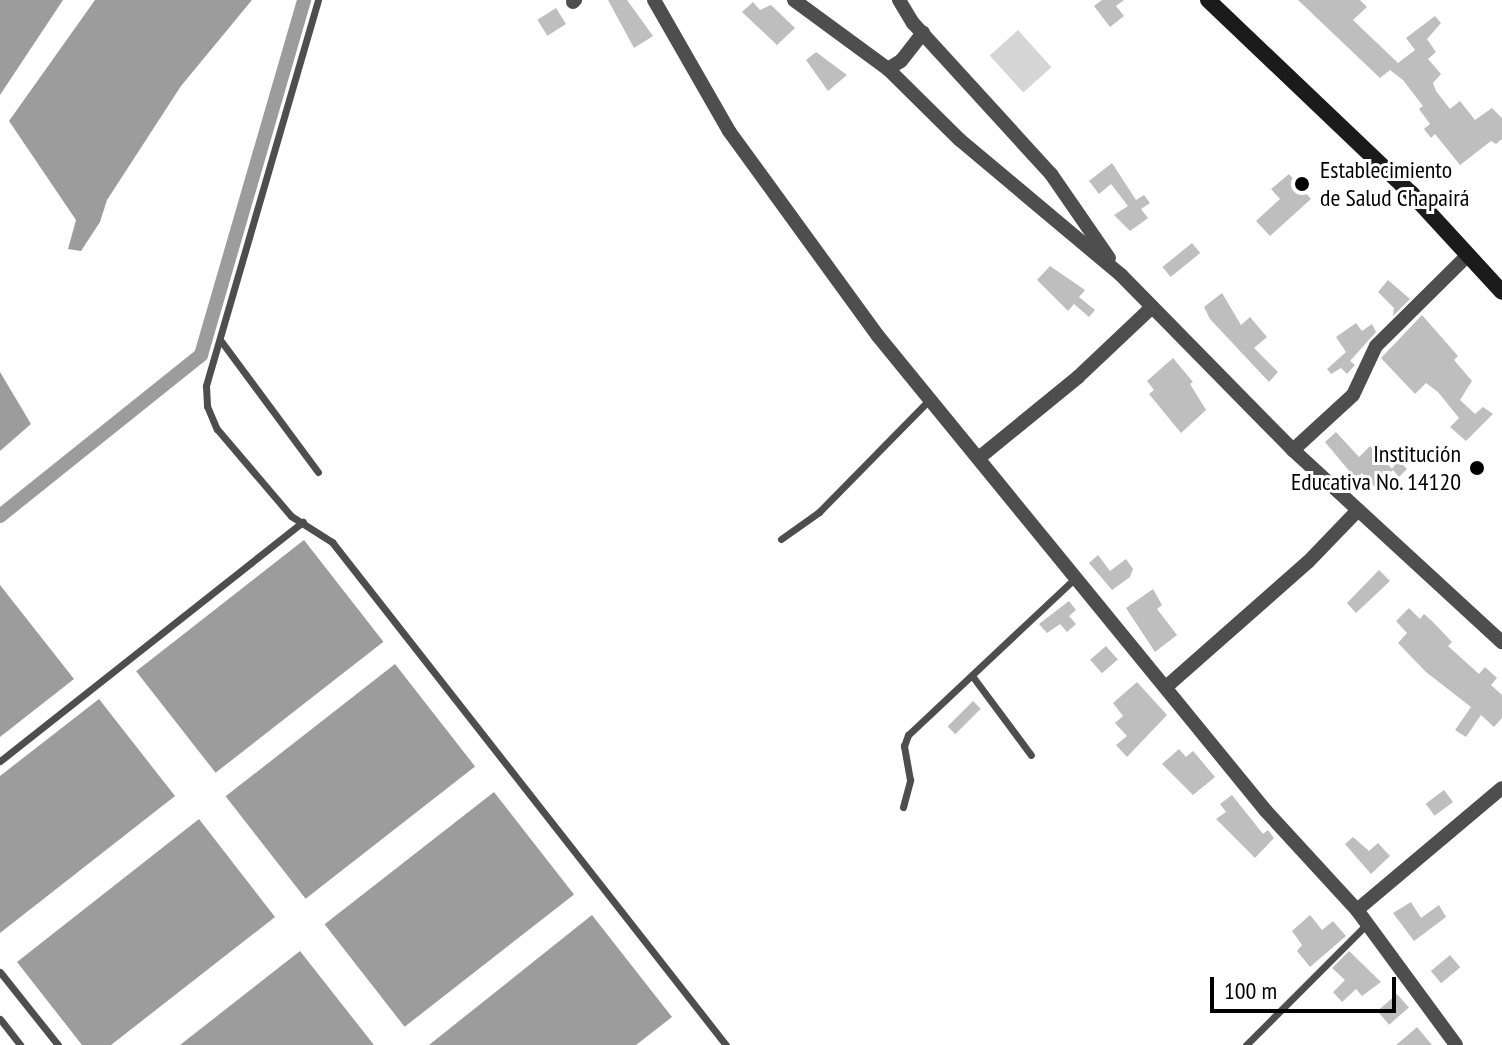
<!DOCTYPE html>
<html>
<head>
<meta charset="utf-8">
<style>
  body { margin:0 }
  #map { position:relative; width:1502px; height:1045px; overflow:hidden; background:#fff; font-family:"PT Sans Narrow",sans-serif }
  div>[style] { position:absolute }
  [style*='--x'] { left:calc(var(--x)*1px); top:calc(var(--y)*1px); width:calc(var(--w)*1px); rotate:calc(var(--a)*1deg) }
  .green>* { inset:0; background:#d5d5d5; transform-origin:0 0 }
  .water>* { inset:0; background:#9c9c9c; transform-origin:0 0 }
  .canal>* { height:14px; margin:-7px; padding:0 7px; transform-origin:7px; border-radius:7px; background:#9c9c9c }
  .building>* { inset:0; background:#bebebe; transform-origin:0 0 }
  .lane>* { height:7px; margin:-3.5px; padding:0 3.5px; transform-origin:3.5px; border-radius:3.5px; background:#4e4e4e }
  .street>* { height:14px; margin:-7px; padding:0 7px; transform-origin:7px; border-radius:7px; background:#4e4e4e }
  .secondary>* { height:16px; margin:-8px; padding:0 8px; transform-origin:8px; border-radius:8px; background:#1b1b1b }
  .dots>* { width:22px; height:22px; translate:-50% -50%; box-sizing:border-box; border:4px solid #fff; border-radius:50% }
  span { translate:-50% -50%; white-space:nowrap; text-align:center; line-height:1.15; -webkit-text-stroke:6px #fff; paint-order:stroke }
  .poi-label { font-size:24px; color:#000 }
  .left { translate:0 -50%; text-align:left }
  .right { translate:-100% -50%; text-align:right }
  .scale { position:absolute; left:1210px; top:977px; width:186px; height:36px; box-sizing:border-box; border:4px solid #000; border-top:0; padding-left:10px; font-size:24px; line-height:28px; white-space:nowrap; color:#000; -webkit-text-stroke:6px #fff; paint-order:stroke }
</style>
</head>
<body>
<div id="map">
  <div class="green">
    <i style="left:1018px;top:30px;width:50px;height:38px;rotate:48deg"></i>
  </div>
  <div class="water">
    <i style="clip-path:polygon(0 0,63px 0,0 95px)"></i>
    <i style="clip-path:polygon(95px 0,252px 0,181px 86px,107px 200px,100px 222px,81px 251px,68px 249px,76px 220px,9px 121px)"></i>
    <i style="clip-path:polygon(0 372px,31px 424px,0 451px)"></i>
    <i style="left:304px;top:540px;width:129px;height:213px;rotate:52deg"></i>
    <i style="clip-path:polygon(0 585px,74px 679px,0 737px)"></i>
    <i style="left:395px;top:664px;width:130px;height:215px;rotate:52deg"></i>
    <i style="clip-path:polygon(99px 699px,175px 796px,0 933px,0 776px)"></i>
    <i style="left:494px;top:792px;width:130px;height:215px;rotate:52deg"></i>
    <i style="clip-path:polygon(199px 819px,275px 917px,111px 1045px,82px 1045px,17px 962px)"></i>
    <i style="clip-path:polygon(592px 915px,672px 1017px,636px 1045px,429px 1045px)"></i>
    <i style="clip-path:polygon(300px 951px,374px 1045px,180px 1045px)"></i>
  </div>
  <div class="canal">
    <i style="--x:0;--y:516;--w:258;--a:-38.7"></i>
    <i style="--x:201;--y:355;--w:370;--a:-73.8"></i>
  </div>
  <div class="building">
    <i style="clip-path:polygon(608px 0,627px 0,653px 36px,634px 48px)"></i>
    <i style="clip-path:polygon(1102px 0,1124px 0,1116px 6px,1124px 16px,1110px 27px,1094px 6px)"></i>
    <i style="clip-path:polygon(1298px 0,1360px 0,1367px 7px,1353px 20px,1398px 63px,1415px 50px,1406px 38px,1435px 16px,1441px 23px,1427px 39px,1436px 52px,1428px 59px,1441px 74px,1433px 83px,1436px 91px,1450px 109px,1460px 101px,1475px 120px,1492px 108px,1502px 118px,1502px 139px,1496px 144px,1491px 141px,1460px 165px,1435px 134px,1431px 138px,1424px 129px,1430px 124px,1419px 109px,1423px 106px,1403px 80px,1390px 70px,1380px 78px)"></i>
    <i style="clip-path:polygon(753px 2px,760px 10px,771px 5px,795px 28px,777px 45px,742px 12px)"></i>
    <i style="left:556px;top:8px;width:19px;height:22px;rotate:58deg"></i>
    <i style="clip-path:polygon(816px 52px,847px 75px,828px 91px,806px 60px)"></i>
    <i style="clip-path:polygon(1112px 163px,1136px 200px,1144px 195px,1150px 203px,1141px 209px,1148px 218px,1130px 231px,1114px 215px,1128px 206px,1111px 184px,1099px 194px,1089px 181px)"></i>
    <i style="clip-path:polygon(1289px 174px,1311px 199px,1270px 236px,1256px 221px,1280px 199px,1271px 189px)"></i>
    <i style="left:1192px;top:243px;width:13px;height:38px;rotate:51deg"></i>
    <i style="clip-path:polygon(1050px 266px,1085px 290px,1079px 297px,1095px 310px,1089px 317px,1074px 304px,1068px 311px,1037px 280px)"></i>
    <i style="clip-path:polygon(1388px 280px,1410px 299px,1393px 316px,1394px 308px,1378px 292px)"></i>
    <i style="clip-path:polygon(1222px 293px,1241px 325px,1250px 317px,1267px 337px,1254px 348px,1278px 372px,1269px 382px,1210px 319px,1204px 307px)"></i>
    <i style="clip-path:polygon(1422px 315px,1458px 356px,1454px 360px,1472px 381px,1460px 400px,1475px 414px,1483px 407px,1493px 414px,1466px 441px,1450px 427px,1459px 418px,1438px 392px,1426px 383px,1415px 394px,1381px 358px)"></i>
    <i style="clip-path:polygon(1356px 323px,1362px 331px,1372px 324px,1376px 332px,1350px 361px,1355px 365px,1347px 374px,1341px 368px,1331px 374px,1327px 369px,1346px 352px,1336px 337px)"></i>
    <i style="clip-path:polygon(1173px 358px,1193px 382px,1190px 384px,1206px 410px,1181px 433px,1149px 394px,1154px 390px,1147px 381px)"></i>
    <i style="clip-path:polygon(1336px 432px,1359px 457px,1370px 446px,1392px 469px,1398px 460px,1407px 469px,1399px 477px,1393px 470px,1375px 487px,1362px 473px,1356px 479px,1325px 442px)"></i>
    <i style="clip-path:polygon(1098px 555px,1110px 571px,1126px 559px,1133px 569px,1130px 577px,1112px 590px,1089px 563px)"></i>
    <i style="clip-path:polygon(1379px 570px,1390px 581px,1356px 613px,1347px 603px)"></i>
    <i style="clip-path:polygon(1153px 589px,1162px 605px,1157px 609px,1177px 635px,1155px 652px,1126px 608px)"></i>
    <i style="clip-path:polygon(1069px 601px,1076px 610px,1069px 616px,1076px 624px,1067px 632px,1060px 624px,1047px 633px,1039px 624px)"></i>
    <i style="clip-path:polygon(1409px 608px,1420px 619px,1424px 614px,1433px 622px,1452px 642px,1448px 646px,1479px 674px,1485px 667px,1497px 678px,1491px 685px,1502px 695px,1502px 718px,1494px 727px,1481px 715px,1466px 737px,1455px 730px,1471px 707px,1426px 672px,1398px 643px,1407px 633px,1396px 621px)"></i>
    <i style="left:1106px;top:646px;width:18px;height:21px;rotate:49deg"></i>
    <i style="clip-path:polygon(1137px 682px,1167px 715px,1127px 757px,1116px 745px,1127px 736px,1115px 723px,1123px 716px,1113px 703px)"></i>
    <i style="left:973px;top:701px;width:11px;height:36px;rotate:45deg"></i>
    <i style="clip-path:polygon(1179px 749px,1186px 757px,1193px 751px,1215px 777px,1193px 795px,1162px 764px)"></i>
    <i style="left:1444px;top:790px;width:15px;height:23px;rotate:53deg"></i>
    <i style="clip-path:polygon(1232px 795px,1263px 834px,1268px 830px,1274px 838px,1255px 858px,1216px 819px,1226px 812px,1220px 804px)"></i>
    <i style="clip-path:polygon(1353px 837px,1369px 851px,1378px 843px,1390px 856px,1371px 874px,1345px 844px)"></i>
    <i style="clip-path:polygon(1411px 902px,1421px 918px,1439px 905px,1446px 917px,1414px 941px,1393px 913px)"></i>
    <i style="clip-path:polygon(1310px 915px,1322px 930px,1333px 921px,1346px 936px,1310px 967px,1297px 951px,1302px 945px,1292px 931px)"></i>
    <i style="clip-path:polygon(1349px 951px,1381px 982px,1362px 996px,1356px 989px,1342px 1002px,1333px 992px,1345px 980px,1332px 968px)"></i>
    <i style="left:1450px;top:955px;width:16px;height:25px;rotate:50deg"></i>
    <i style="left:1397px;top:994px;width:18px;height:26px;rotate:49deg"></i>
    <i style="clip-path:polygon(1417px 1027px,1432px 1045px,1396px 1045px,1408px 1035px)"></i>
  </div>
  <div class="lane">
    <i style="--x:318;--y:0;--w:402;--a:106.2"></i>
    <i style="--x:206;--y:386;--w:20;--a:87"></i>
    <i style="--x:207;--y:406;--w:25;--a:67"></i>
    <i style="--x:217;--y:429;--w:114;--a:49.6"></i>
    <i style="--x:291;--y:516;--w:49;--a:32.4"></i>
    <i style="--x:332;--y:542;--w:639;--a:51.93"></i>
    <i style="--x:221;--y:341;--w:163;--a:53.5"></i>
    <i style="--x:781;--y:539;--w:47;--a:-35.4"></i>
    <i style="--x:819;--y:512;--w:158;--a:-45.5"></i>
    <i style="--x:973;--y:677;--w:97;--a:53.4"></i>
    <i style="--x:0;--y:761;--w:386;--a:-38.3"></i>
    <i style="--x:903;--y:807;--w:28;--a:-75"></i>
    <i style="--x:910;--y:780;--w:35;--a:-100"></i>
    <i style="--x:904;--y:746;--w:12;--a:-70"></i>
    <i style="--x:908;--y:735;--w:229;--a:-43.2"></i>
    <i style="--x:0;--y:972;--w:93;--a:51.5"></i>
    <i style="--x:0;--y:1019;--w:33;--a:52"></i>
    <i style="--x:1246;--y:1045;--w:171;--a:-45"></i>
  </div>
  <div class="street">
    <i style="--x:654;--y:0;--w:151;--a:60.2"></i>
    <i style="--x:729;--y:131;--w:253;--a:54"></i>
    <i style="--x:878;--y:336;--w:613;--a:50.76"></i>
    <i style="--x:1266;--y:811;--w:134;--a:47.4"></i>
    <i style="--x:1357;--y:910;--w:167;--a:53.7"></i>
    <i style="--x:794;--y:0;--w:117;--a:36.3"></i>
    <i style="--x:888;--y:69;--w:101;--a:44.6"></i>
    <i style="--x:960;--y:140;--w:210;--a:40"></i>
    <i style="--x:1121;--y:275;--w:245;--a:45.5"></i>
    <i style="--x:1293;--y:450;--w:284;--a:42.6"></i>
    <i style="--x:899;--y:0;--w:27;--a:59"></i>
    <i style="--x:913;--y:23;--w:205;--a:47.6"></i>
    <i style="--x:1051;--y:174;--w:102;--a:55.4"></i>
    <i style="--x:573;--y:2;--w:3;--a:-45"></i>
    <i style="--x:888;--y:69;--w:15;--a:-32"></i>
    <i style="--x:901;--y:61;--w:36;--a:-52"></i>
    <i style="--x:1293;--y:450;--w:81;--a:-42.5"></i>
    <i style="--x:1353;--y:395;--w:54;--a:-64.9"></i>
    <i style="--x:1376;--y:346;--w:129;--a:-44.7"></i>
    <i style="--x:980;--y:457;--w:127;--a:-39.2"></i>
    <i style="--x:1078;--y:377;--w:100;--a:-43.4"></i>
    <i style="--x:1166;--y:687;--w:189;--a:-41.4"></i>
    <i style="--x:1308;--y:562;--w:72;--a:-46.1"></i>
    <i style="--x:1357;--y:910;--w:189;--a:-40.1"></i>
  </div>
  <div class="secondary">
    <i style="--x:1208;--y:0;--w:280;--a:43.6"></i>
    <i style="--x:1411;--y:193;--w:134;--a:47.4"></i>
  </div>
  <div class="dots">
    <i style="left:1302px;top:184px;background:#000"></i>
    <i style="left:1477px;top:468px;background:#000"></i>
  </div>
  <div class="poi-label">
    <span class="left" style="left:1320px;top:184px">Establecimiento<br>de Salud Chapairá</span>
    <span class="right" style="left:1461px;top:468px">Institución<br>Educativa No. 14120</span>
  </div>
  <div class="scale">100 m</div>
</div>
</body>
</html>
